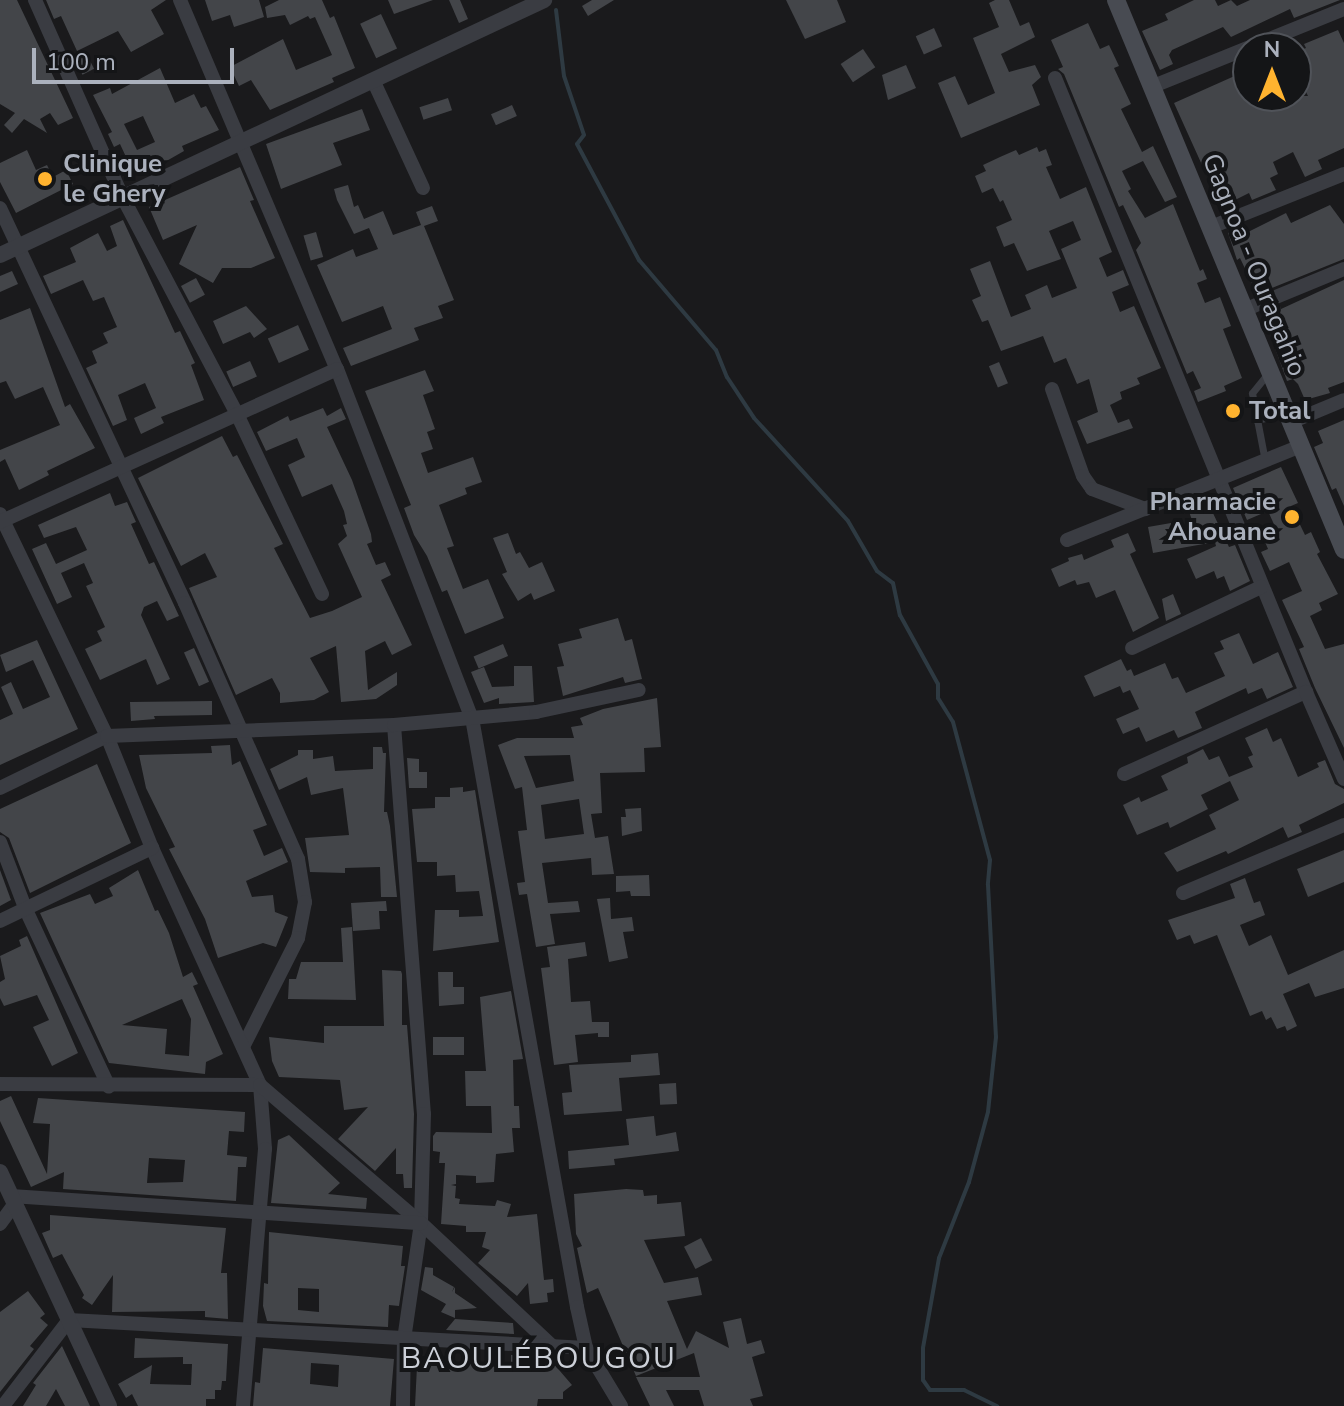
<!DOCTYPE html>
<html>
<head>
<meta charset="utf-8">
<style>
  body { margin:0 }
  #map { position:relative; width:1344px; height:1406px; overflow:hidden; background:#1a1a1c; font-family:"Nunito Sans",sans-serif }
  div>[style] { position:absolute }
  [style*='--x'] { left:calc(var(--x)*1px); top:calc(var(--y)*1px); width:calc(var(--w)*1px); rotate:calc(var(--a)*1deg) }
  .stream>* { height:4px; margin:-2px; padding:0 2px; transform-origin:2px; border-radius:2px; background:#2e3a42 }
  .building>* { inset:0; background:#434549; transform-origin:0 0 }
  .service>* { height:7px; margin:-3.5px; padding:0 3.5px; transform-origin:3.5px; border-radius:3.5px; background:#3a3c42 }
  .minor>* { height:14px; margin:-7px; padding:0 7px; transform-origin:7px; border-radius:7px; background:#3a3c42 }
  .tertiary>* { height:16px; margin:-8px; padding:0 8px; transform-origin:8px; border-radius:8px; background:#3a3c42 }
  .secondary>* { height:18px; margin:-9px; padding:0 9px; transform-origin:9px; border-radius:9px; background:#484b52 }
  .dots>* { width:22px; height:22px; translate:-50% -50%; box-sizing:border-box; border:4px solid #141517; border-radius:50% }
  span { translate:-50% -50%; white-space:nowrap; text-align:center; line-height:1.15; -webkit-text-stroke:8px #141517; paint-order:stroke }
  .poi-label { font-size:26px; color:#abb1bd; font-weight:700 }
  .left { translate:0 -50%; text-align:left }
  .right { translate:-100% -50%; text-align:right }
  .street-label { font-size:26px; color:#abb1bd }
  .quarter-label { font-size:30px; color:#ccd0d8; letter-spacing:2px }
  .north { position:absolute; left:1232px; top:32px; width:80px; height:80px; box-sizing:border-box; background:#141517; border:2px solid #505359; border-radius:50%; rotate:0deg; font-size:22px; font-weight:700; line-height:32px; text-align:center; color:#abb1bd }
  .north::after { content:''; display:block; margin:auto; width:28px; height:36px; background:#ffb32f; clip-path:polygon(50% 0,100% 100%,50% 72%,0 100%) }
  .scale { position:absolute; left:32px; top:48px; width:202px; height:36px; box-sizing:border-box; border:4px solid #abb1bd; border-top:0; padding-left:10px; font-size:24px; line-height:28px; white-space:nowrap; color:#abb1bd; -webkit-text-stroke:6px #141517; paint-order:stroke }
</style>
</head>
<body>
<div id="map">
  <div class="stream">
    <i style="--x:556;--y:10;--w:66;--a:83.1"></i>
    <i style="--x:564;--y:76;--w:62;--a:71.3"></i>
    <i style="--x:584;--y:135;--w:11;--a:128"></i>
    <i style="--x:577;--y:144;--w:132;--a:61.9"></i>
    <i style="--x:639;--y:260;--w:118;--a:49.5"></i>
    <i style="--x:716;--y:350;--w:29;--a:68"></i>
    <i style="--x:727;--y:377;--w:49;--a:56.6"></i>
    <i style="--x:754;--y:418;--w:139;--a:47.6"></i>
    <i style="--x:848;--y:521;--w:58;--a:59.9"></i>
    <i style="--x:877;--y:571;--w:20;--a:37"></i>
    <i style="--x:893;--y:583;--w:33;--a:78"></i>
    <i style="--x:900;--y:615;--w:79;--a:61.2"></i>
    <i style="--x:938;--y:684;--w:14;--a:90"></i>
    <i style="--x:938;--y:698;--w:28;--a:58"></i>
    <i style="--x:953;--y:722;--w:143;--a:75"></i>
    <i style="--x:990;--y:860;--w:25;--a:95"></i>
    <i style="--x:988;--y:885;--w:152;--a:87"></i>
    <i style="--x:996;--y:1037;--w:75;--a:96.1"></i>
    <i style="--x:988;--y:1112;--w:73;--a:105.2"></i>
    <i style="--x:969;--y:1182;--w:82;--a:111.5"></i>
    <i style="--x:939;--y:1258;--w:91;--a:100.1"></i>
    <i style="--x:923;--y:1348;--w:32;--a:90"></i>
    <i style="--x:923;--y:1380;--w:12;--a:55"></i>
    <i style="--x:930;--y:1390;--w:34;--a:0"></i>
    <i style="--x:964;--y:1390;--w:37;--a:26"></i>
  </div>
  <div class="building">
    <i style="clip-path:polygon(0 0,17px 0,73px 118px,58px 125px,50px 113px,40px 119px,47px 133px,24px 119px,12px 133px,4px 125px,15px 113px,0 104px)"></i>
    <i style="clip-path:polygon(46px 0,166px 0,151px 10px,164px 34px,131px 52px,118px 31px,77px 51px,61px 16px,54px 19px)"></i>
    <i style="clip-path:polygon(205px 0,259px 0,264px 17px,234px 27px,230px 15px,212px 21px)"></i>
    <i style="clip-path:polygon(279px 0,322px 0,330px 18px,334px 16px,355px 68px,332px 78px,334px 82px,270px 110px,251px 80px,239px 86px,230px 67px,283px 39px,296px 70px,332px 55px,315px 17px,310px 19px,308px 16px,290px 25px,285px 15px,267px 18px,265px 7px)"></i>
    <i style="clip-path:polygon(388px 0,433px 0,394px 14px)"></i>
    <i style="clip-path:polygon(449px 0,460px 0,468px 19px,459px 23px)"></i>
    <i style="clip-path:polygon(592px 0,614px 0,588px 16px,582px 6px)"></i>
    <i style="clip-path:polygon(786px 0,837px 0,846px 22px,805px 39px)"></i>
    <i style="clip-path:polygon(995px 0,1009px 0,1020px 26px,1029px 22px,1035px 37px,1001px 54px,1009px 72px,1035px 65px,1041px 77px,1032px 85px,1040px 105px,961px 138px,938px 83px,955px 76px,968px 105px,995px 93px,973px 38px,999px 27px,989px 3px)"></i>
    <i style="clip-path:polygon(1194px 0,1215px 0,1218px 6px,1231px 0,1237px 6px,1250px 0,1340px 0,1294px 18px,1290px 9px,1231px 37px,1223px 27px,1172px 50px,1169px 55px,1173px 64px,1160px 70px,1142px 31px,1168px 20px,1165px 14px)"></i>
    <i style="left:381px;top:14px;width:38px;height:23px;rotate:65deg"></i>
    <i style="clip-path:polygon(1088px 23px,1100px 49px,1109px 45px,1119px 66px,1114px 68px,1131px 104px,1121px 109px,1142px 152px,1153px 146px,1177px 197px,1165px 202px,1143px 161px,1122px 171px,1131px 189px,1128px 191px,1145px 218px,1173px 204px,1200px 271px,1203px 269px,1207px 279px,1197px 283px,1205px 303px,1220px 297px,1231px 326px,1223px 329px,1242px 378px,1224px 386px,1226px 391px,1198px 402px,1194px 391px,1201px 388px,1193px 371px,1187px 374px,1136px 250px,1141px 243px,1123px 205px,1119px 207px,1064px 74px,1058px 69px,1063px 67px,1051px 40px)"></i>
    <i style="left:934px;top:28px;width:20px;height:20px;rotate:66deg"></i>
    <i style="clip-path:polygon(1338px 30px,1344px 43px,1344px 148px,1318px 160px,1322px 169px,1305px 177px,1293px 152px,1273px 162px,1278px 174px,1270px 178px,1276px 190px,1252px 200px,1249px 193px,1221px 207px,1174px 103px,1248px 70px,1248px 96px,1308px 96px,1296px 72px,1296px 52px,1306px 48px,1304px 44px)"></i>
    <i style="left:863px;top:49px;width:22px;height:27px;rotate:56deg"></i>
    <i style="left:85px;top:51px;width:20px;height:13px;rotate:63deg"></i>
    <i style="clip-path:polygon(906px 65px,916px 88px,888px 100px,882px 75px)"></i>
    <i style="clip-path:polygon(evenodd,160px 68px,175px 103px,194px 94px,201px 108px,206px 106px,219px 130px,182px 146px,184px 151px,156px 167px,153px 162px,133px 172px,120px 144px,114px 147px,108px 134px,112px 132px,93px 95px,110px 88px,112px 94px,160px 68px,143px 116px,155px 142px,137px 150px,124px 124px,143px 116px)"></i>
    <i style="left:448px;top:98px;width:13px;height:30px;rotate:72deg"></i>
    <i style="left:512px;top:105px;width:12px;height:23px;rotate:66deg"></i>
    <i style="clip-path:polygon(362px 109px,370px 130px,333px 143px,342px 165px,281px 189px,266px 144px)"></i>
    <i style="clip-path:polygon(1037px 147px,1039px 152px,1046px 149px,1052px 165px,1046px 167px,1060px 199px,1086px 187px,1112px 252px,1099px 258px,1107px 277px,1123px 270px,1129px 285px,1112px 292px,1120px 312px,1134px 306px,1161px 368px,1137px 378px,1140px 384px,1120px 392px,1122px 399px,1110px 405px,1118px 423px,1129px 419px,1133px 428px,1087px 444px,1077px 421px,1098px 412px,1089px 379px,1077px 384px,1066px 358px,1054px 363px,1043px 336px,1001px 351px,988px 320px,982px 322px,972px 300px,981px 296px,970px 269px,990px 261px,1011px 317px,1031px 309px,1025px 295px,1047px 285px,1052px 298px,1077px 288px,1061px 249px,1081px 240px,1073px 221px,1049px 231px,1061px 259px,1027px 271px,1014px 243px,1004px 247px,996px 227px,1012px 220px,1003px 200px,1000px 202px,993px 188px,982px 193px,975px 176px,986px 171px,983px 165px,1000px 157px,1016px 150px,1019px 155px)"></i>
    <i style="clip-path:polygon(27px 150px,36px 170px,47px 165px,53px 177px,66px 170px,73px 184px,16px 213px,0 182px,0 163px)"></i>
    <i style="clip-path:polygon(240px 167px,254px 200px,250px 201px,275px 258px,251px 268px,222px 268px,213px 283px,179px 264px,197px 225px,163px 240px,149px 207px)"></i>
    <i style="clip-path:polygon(348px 185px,354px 207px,358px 205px,364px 219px,383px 211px,393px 235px,421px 225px,416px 212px,432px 206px,438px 221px,424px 226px,454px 300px,438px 306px,443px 318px,414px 328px,419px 340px,351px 366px,343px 348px,392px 329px,383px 306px,342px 322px,317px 265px,353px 249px,356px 257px,378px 249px,369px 228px,354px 234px,337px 200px,334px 189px)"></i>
    <i style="clip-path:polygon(1330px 205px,1344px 224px,1344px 259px,1257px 294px,1240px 258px,1237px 260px,1228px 233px,1244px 225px,1248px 232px,1286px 213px,1291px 223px)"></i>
    <i style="clip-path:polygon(123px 220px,175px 333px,180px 331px,195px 363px,191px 365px,204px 400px,161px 417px,164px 423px,141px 434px,134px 418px,156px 408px,145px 383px,118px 395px,127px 420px,113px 426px,86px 368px,97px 363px,92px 351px,108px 343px,103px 333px,117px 327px,104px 297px,93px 301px,83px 280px,51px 294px,43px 276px,76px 262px,70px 248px,98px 233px,107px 251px,117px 246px,110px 226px)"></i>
    <i style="left:316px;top:232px;width:26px;height:13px;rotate:74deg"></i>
    <i style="clip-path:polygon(12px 271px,18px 284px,0 292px,0 276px)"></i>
    <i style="left:196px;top:278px;width:19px;height:17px;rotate:62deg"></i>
    <i style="clip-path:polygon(1344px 280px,1344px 382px,1328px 388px,1330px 393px,1305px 400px,1298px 384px,1293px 379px,1287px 381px,1262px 313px,1280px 306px,1281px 309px)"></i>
    <i style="clip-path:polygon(246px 306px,267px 329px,254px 338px,250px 332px,223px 344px,213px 321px)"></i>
    <i style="clip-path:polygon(30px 308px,65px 407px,70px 404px,95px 448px,47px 471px,49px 475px,19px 490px,5px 459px,0 462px,0 450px,60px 425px,43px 387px,15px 399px,6px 381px,0 383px,0 320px)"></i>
    <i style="left:298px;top:325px;width:27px;height:33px;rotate:66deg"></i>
    <i style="left:250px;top:361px;width:17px;height:26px;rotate:66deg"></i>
    <i style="left:999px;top:362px;width:23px;height:11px;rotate:67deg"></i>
    <i style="clip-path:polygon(425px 370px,434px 391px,423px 395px,435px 429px,427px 432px,433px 449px,421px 453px,428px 473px,473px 457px,482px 482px,465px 488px,467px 494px,439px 505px,454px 546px,447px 548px,463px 589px,488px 579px,504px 618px,465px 634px,447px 590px,442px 592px,427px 556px,414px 535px,404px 508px,411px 505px,365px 391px)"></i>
    <i style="clip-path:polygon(323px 408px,327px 416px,341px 408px,346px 419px,327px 427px,352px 480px,371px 534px,372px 542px,367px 544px,376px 565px,385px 562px,391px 575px,381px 580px,412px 645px,392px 655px,385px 641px,365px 651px,368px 690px,397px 672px,397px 685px,376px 699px,341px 702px,336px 646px,310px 658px,329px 692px,314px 700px,280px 703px,280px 693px,272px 678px,236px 695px,189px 588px,217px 577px,205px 553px,181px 566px,138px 478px,222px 436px,233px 457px,237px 455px,283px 544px,274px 548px,310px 618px,332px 611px,362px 597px,338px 544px,347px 536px,343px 525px,347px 524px,344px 511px,332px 484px,302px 497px,288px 465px,305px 457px,297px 438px,266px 451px,257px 432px,288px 416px,290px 421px)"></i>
    <i style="clip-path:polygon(1344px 420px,1344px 506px,1336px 488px,1332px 490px,1314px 447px,1323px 443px,1318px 431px)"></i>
    <i style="clip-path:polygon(1281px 467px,1298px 503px,1291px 506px,1305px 535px,1311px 532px,1320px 552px,1317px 554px,1338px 594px,1319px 603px,1322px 610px,1310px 616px,1325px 649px,1344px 644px,1344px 748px,1315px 688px,1299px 649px,1304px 647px,1282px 600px,1302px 591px,1289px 562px,1270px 571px,1261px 552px,1268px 549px,1263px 537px,1277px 531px,1268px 511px,1247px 520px,1233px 488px)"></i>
    <i style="clip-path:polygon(110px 493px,115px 506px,127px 502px,136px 522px,131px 524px,149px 564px,154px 562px,179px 616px,167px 621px,157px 601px,144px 607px,141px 615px,170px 679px,157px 685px,146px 659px,100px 680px,85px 649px,102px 641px,97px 631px,105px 627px,86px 586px,93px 583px,84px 563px,61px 573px,72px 597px,57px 604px,32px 549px,46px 543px,56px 564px,87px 550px,76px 527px,44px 538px,38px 525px)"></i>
    <i style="clip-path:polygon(1215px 498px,1219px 508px,1212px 511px,1229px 547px,1235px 545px,1250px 581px,1230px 591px,1224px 576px,1217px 579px,1214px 571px,1196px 579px,1187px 559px,1216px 546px,1215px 542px,1153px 553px,1148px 527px,1171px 523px,1174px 540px,1196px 531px,1188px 509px)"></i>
    <i style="clip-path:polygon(508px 533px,516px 554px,520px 552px,529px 568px,542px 562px,555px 591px,534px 600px,531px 593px,518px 601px,502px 574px,507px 572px,493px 538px)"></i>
    <i style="clip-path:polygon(1128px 533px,1136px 551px,1130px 554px,1159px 618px,1133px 632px,1115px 590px,1096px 598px,1089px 582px,1077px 585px,1075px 580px,1059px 587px,1051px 569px,1069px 561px,1068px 558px,1082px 554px,1084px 560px,1114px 547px,1111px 540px)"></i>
    <i style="clip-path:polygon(1173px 594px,1181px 614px,1166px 621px,1162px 599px)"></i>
    <i style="clip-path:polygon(618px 618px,625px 641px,632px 639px,642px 679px,625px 683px,623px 677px,563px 696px,557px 667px,564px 666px,558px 644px,582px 638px,579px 629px)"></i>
    <i style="clip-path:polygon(1239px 633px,1253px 664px,1278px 652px,1293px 687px,1267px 699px,1262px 688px,1248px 694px,1246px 688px,1195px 712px,1202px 728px,1178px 738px,1174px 730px,1146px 742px,1139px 727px,1123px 734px,1116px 719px,1139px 709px,1130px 690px,1123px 693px,1120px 686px,1094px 697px,1084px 676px,1121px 659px,1127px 671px,1131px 669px,1134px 676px,1165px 663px,1172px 679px,1178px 677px,1186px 693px,1225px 676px,1214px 653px,1224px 649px,1220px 641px)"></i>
    <i style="clip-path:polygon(37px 640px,78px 729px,0 765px,0 720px,13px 714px,1px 687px,11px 682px,23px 709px,50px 697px,33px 660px,6px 672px,0 655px)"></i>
    <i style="left:503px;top:644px;width:13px;height:32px;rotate:67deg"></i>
    <i style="left:194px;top:648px;width:37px;height:11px;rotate:66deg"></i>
    <i style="clip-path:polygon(514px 666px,532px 666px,534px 702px,499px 704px,499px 698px,484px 703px,471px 672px,484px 667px,492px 687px,514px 686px)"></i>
    <i style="clip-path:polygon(evenodd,657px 698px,661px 747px,644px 748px,645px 772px,600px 773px,602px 813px,591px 814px,595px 838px,608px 836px,614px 874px,592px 875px,591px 858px,542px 863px,548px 903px,578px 901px,580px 912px,550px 914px,555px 944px,536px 947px,527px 894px,519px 895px,517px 883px,525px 882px,518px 831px,527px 830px,522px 787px,515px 789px,498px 745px,517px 738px,574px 738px,571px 727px,583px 725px,580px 718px,603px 709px,657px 698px,570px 755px,574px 781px,536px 788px,524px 756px,570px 755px,657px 698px,579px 799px,584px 834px,545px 839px,541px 805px,579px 799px)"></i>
    <i style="clip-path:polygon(212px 701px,212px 715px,154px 716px,155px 719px,131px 721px,130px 702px)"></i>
    <i style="clip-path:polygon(1267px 728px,1273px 742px,1281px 738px,1298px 777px,1319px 767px,1317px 763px,1325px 760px,1335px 784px,1344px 789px,1344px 803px,1299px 825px,1302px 832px,1288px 838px,1283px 827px,1228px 854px,1226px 851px,1177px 872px,1164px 853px,1216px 829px,1209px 815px,1239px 800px,1230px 781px,1201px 795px,1208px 809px,1170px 828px,1168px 822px,1137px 835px,1123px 805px,1139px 797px,1141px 802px,1168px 790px,1161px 776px,1188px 763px,1187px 757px,1203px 749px,1209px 760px,1219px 756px,1229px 777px,1253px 767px,1248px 757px,1253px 755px,1245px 738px)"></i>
    <i style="clip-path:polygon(230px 745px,232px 765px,240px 761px,267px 825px,253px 830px,264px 856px,282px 848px,288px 862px,246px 881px,252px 897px,273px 895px,275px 912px,288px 917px,276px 947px,263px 943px,218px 958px,205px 919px,169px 849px,175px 847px,146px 788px,139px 755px,212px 753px,211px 746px)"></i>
    <i style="clip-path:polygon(373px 747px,382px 747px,383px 753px,386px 753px,384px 812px,387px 812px,390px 826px,397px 897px,381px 897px,380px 867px,345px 868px,345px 873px,310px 872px,305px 838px,349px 835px,343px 788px,311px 795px,307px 777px,279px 790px,270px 769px,298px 755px,298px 750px,313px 750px,313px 759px,333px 756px,335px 771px,373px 769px)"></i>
    <i style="clip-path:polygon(407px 758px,419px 759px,419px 772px,427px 772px,427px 788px,409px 788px)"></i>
    <i style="clip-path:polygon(97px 764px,131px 843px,30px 893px,9px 838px,0 832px,0 809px)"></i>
    <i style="clip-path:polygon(463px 787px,463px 792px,475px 790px,499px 942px,433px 951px,435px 910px,459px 910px,459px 917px,483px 916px,479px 891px,456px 892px,455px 875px,437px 876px,437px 862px,417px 862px,412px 809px,435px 808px,435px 797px,450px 797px,450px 788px)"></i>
    <i style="clip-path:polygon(641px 808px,642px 831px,622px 836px,621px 817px,626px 817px,625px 809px)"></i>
    <i style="clip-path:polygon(1344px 850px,1344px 882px,1308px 897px,1297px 869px)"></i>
    <i style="clip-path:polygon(0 870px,11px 900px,0 906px)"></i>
    <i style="clip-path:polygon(evenodd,138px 870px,155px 911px,158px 910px,169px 933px,183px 977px,192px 972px,198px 984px,193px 986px,223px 1054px,206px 1062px,205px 1074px,109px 1063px,40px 913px,90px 894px,95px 904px,113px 896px,109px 888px,138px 870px,182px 999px,191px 1019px,189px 1056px,165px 1054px,167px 1029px,122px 1025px,182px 999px)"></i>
    <i style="clip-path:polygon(649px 875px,650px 896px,631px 896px,630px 891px,616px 892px,616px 876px)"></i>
    <i style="clip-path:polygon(1245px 878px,1254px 903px,1260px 901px,1265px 915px,1240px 925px,1249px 946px,1271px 935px,1288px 975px,1344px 950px,1344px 988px,1315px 997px,1309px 983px,1283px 994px,1297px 1026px,1287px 1031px,1285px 1026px,1277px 1029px,1271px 1017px,1266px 1020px,1262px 1011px,1250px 1016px,1217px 935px,1194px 944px,1190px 935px,1177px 940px,1168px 920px,1235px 898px,1230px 884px)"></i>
    <i style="clip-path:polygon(610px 898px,611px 919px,632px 917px,634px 931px,623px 932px,628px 958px,609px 962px,597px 899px)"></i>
    <i style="clip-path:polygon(386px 901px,387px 911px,379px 911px,380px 929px,353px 931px,351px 903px)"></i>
    <i style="clip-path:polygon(352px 927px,356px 1000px,288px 999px,289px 979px,296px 979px,301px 962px,343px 962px,341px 928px)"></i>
    <i style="clip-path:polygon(27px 936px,78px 1053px,52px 1066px,33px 1027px,49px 1020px,37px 995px,4px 1006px,0 998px,0 982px,5px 979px,0 956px,21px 946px,19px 940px)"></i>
    <i style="clip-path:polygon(585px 942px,587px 956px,568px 959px,571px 1002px,590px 1001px,592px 1022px,609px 1022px,609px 1037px,598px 1037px,598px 1033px,575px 1035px,578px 1062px,554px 1065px,541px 968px,550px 967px,547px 947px)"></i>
    <i style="clip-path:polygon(382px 970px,401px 971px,402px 974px,402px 1025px,407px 1025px,414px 1114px,412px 1188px,404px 1188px,403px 1174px,396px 1174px,396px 1148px,375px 1171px,338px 1139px,368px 1107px,344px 1110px,340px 1080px,279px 1077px,272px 1061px,269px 1037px,324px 1043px,324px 1026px,384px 1026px)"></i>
    <i style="clip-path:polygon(438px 972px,453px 972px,453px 987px,464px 987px,464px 1004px,439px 1006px)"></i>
    <i style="clip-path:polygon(511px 991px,523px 1059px,513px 1060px,514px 1106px,519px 1106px,520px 1128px,512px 1128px,514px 1152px,496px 1154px,494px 1182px,476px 1183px,476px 1176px,456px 1175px,456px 1184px,451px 1185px,456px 1186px,455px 1198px,460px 1199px,459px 1204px,495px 1206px,497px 1200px,511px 1204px,507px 1217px,537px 1214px,544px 1280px,553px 1279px,554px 1292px,547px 1293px,548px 1302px,530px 1304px,528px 1283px,517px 1296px,478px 1263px,490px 1250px,482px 1247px,486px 1232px,466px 1232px,466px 1226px,441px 1224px,445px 1163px,439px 1163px,440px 1152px,433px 1151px,433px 1136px,436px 1132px,492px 1133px,491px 1106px,466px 1106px,465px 1071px,486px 1071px,480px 997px)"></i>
    <i style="left:464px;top:1037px;width:18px;height:31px;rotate:90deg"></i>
    <i style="clip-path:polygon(658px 1053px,660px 1075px,619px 1078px,622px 1111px,564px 1115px,562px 1093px,572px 1092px,569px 1065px,631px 1062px,631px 1055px)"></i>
    <i style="left:676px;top:1083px;width:21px;height:17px;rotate:87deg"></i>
    <i style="clip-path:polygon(evenodd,11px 1096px,47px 1174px,50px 1124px,33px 1123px,38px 1098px,245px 1112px,244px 1132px,229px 1131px,227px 1155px,247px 1157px,246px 1167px,238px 1167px,236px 1201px,63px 1189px,64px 1172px,31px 1187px,0 1121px,0 1101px,11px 1096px,149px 1158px,185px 1160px,183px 1182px,147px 1183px,149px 1158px)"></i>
    <i style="clip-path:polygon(654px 1116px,656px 1136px,676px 1132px,679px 1151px,614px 1159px,615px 1165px,569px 1169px,568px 1151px,629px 1145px,626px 1119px)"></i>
    <i style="clip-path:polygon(289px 1135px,340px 1183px,328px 1194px,367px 1198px,366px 1209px,271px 1203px,278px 1140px)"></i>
    <i style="clip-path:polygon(626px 1189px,643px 1190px,644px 1196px,657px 1195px,657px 1204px,681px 1202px,685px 1236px,644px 1240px,664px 1283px,698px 1277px,702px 1295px,667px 1301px,687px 1349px,696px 1331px,729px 1348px,723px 1322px,741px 1318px,747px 1344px,761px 1340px,765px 1353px,752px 1357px,763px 1396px,750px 1399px,753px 1406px,704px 1406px,699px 1390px,666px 1390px,674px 1406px,650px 1406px,636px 1377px,700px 1377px,694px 1353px,636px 1376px,598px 1288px,587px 1293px,577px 1248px,582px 1246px,576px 1234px,574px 1194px)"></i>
    <i style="clip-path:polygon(50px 1215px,226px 1228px,221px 1273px,227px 1273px,228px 1319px,205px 1317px,205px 1311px,112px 1312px,113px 1275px,92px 1305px,82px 1298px,84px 1295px,62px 1254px,53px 1258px,42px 1233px,50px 1230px)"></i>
    <i style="clip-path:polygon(evenodd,269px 1232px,403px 1246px,401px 1266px,405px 1266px,399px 1306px,389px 1305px,388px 1327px,267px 1321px,263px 1306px,264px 1283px,268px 1284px,269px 1232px,298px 1288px,319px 1289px,319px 1312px,298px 1310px,298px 1288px)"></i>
    <i style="left:701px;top:1238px;width:25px;height:19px;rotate:63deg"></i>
    <i style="clip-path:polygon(425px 1267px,433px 1268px,433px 1275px,454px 1287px,452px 1292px,455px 1287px,455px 1293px,477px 1308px,455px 1310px,455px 1318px,441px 1312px,446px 1304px,421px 1290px)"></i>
    <i style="clip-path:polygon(28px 1291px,45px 1314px,40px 1318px,48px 1325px,30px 1346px,34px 1349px,0 1392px,0 1312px)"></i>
    <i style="clip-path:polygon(455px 1319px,513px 1323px,514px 1334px,446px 1330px)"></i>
    <i style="clip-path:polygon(135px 1338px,228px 1344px,226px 1381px,222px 1381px,221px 1390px,215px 1390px,215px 1399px,206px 1399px,206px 1406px,138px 1406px,132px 1394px,126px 1398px,118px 1384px,152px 1365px,150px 1384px,191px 1385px,192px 1364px,183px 1364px,183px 1357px,134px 1358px)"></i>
    <i style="clip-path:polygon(62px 1346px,90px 1406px,65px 1406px,56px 1389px,46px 1406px,23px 1406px,36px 1385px,33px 1383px)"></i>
    <i style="clip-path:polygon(evenodd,263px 1348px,394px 1359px,390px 1406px,253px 1406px,255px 1382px,260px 1383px,263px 1348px,311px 1363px,339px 1365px,338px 1387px,310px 1384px,311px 1363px)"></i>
    <i style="clip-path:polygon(511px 1355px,547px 1356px,572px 1385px,563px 1392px,563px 1399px,538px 1399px,537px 1406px,415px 1406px,417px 1366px,424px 1358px,504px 1368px,511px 1366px)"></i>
  </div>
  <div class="service">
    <i style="--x:1256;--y:420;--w:30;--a:-12"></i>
    <i style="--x:1265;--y:461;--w:69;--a:-100.8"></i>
    <i style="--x:1252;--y:393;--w:26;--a:-51"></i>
  </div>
  <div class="minor">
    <i style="--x:35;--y:0;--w:214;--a:66.1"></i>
    <i style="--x:122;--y:196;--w:246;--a:62.2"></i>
    <i style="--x:237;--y:414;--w:199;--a:64.7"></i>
    <i style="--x:180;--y:0;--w:401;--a:67"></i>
    <i style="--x:337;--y:369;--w:374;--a:68.9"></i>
    <i style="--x:472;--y:718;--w:598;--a:79.89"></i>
    <i style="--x:577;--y:1307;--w:42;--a:77.6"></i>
    <i style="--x:586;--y:1348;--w:68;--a:58.9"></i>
    <i style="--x:1055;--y:78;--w:663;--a:67.77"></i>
    <i style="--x:373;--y:80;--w:119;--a:65.2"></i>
    <i style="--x:1151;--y:87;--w:208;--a:-22"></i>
    <i style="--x:0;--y:208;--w:436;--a:64.9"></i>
    <i style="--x:185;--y:603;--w:280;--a:66.2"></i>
    <i style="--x:298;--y:859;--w:44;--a:80.8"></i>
    <i style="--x:305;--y:902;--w:37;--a:101"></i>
    <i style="--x:298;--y:938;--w:122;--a:116.8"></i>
    <i style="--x:1211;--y:227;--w:143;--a:-21.7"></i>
    <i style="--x:1244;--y:310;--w:108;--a:-22.3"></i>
    <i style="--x:1052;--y:389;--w:92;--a:70.4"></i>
    <i style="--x:1083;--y:476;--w:16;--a:55"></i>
    <i style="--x:1092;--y:489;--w:57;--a:20.7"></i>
    <i style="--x:1291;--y:422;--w:57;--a:-22.5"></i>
    <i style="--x:0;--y:514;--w:246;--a:64.3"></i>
    <i style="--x:107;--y:736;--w:121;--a:68.1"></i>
    <i style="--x:152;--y:848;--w:260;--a:65.5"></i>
    <i style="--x:260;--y:1085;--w:64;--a:85.5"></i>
    <i style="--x:265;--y:1149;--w:258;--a:94.9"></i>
    <i style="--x:0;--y:522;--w:370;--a:-24.4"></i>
    <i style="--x:1067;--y:540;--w:252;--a:-21.9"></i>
    <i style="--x:1132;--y:648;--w:143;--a:-25.3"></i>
    <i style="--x:394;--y:725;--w:390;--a:85.6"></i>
    <i style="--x:424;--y:1114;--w:109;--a:91.6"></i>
    <i style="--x:421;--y:1223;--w:117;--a:98.3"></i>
    <i style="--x:404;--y:1339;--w:67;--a:90.9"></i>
    <i style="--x:1124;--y:774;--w:200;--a:-24.3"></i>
    <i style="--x:1306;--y:692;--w:95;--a:66.4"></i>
    <i style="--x:0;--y:788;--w:119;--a:-25.9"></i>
    <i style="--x:107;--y:736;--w:287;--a:-2.2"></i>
    <i style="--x:394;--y:725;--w:143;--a:-5.2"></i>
    <i style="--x:536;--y:712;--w:105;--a:-12.1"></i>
    <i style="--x:0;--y:842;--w:73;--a:69.1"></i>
    <i style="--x:26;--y:910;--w:195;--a:64.9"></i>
    <i style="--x:1183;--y:893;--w:175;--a:-22.9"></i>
    <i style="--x:0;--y:921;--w:169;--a:-25.7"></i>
    <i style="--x:0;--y:1084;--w:260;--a:0.2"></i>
    <i style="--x:260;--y:1085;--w:212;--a:40.6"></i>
    <i style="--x:421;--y:1223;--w:180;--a:43.2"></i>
    <i style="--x:11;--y:1196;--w:411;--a:3.8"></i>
    <i style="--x:0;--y:1224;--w:24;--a:-54"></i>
    <i style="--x:3;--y:1406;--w:108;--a:-52.5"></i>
    <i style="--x:69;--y:1320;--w:518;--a:3.1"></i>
  </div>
  <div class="tertiary">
    <i style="--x:0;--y:255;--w:601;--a:-25.11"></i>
    <i style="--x:0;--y:1172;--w:258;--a:65"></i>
  </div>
  <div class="secondary">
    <i style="--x:1116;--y:0;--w:595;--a:67.48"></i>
  </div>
  <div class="dots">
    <i style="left:45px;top:179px;background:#ffb32f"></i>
    <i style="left:1233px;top:411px;background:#ffb32f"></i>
    <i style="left:1292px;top:517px;background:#ffb32f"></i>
  </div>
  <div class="poi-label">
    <span class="left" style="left:63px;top:179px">Clinique<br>le Ghery</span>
    <span class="left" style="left:1249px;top:411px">Total</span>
    <span class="right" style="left:1276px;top:517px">Pharmacie<br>Ahouane</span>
  </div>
  <div class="street-label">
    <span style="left:1254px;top:265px;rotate:68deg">Gagnoa - Ouragahio</span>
  </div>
  <div class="quarter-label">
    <span style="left:539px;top:1359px">BAOULÉBOUGOU</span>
  </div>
  <div class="north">N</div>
  <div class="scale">100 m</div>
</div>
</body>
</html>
